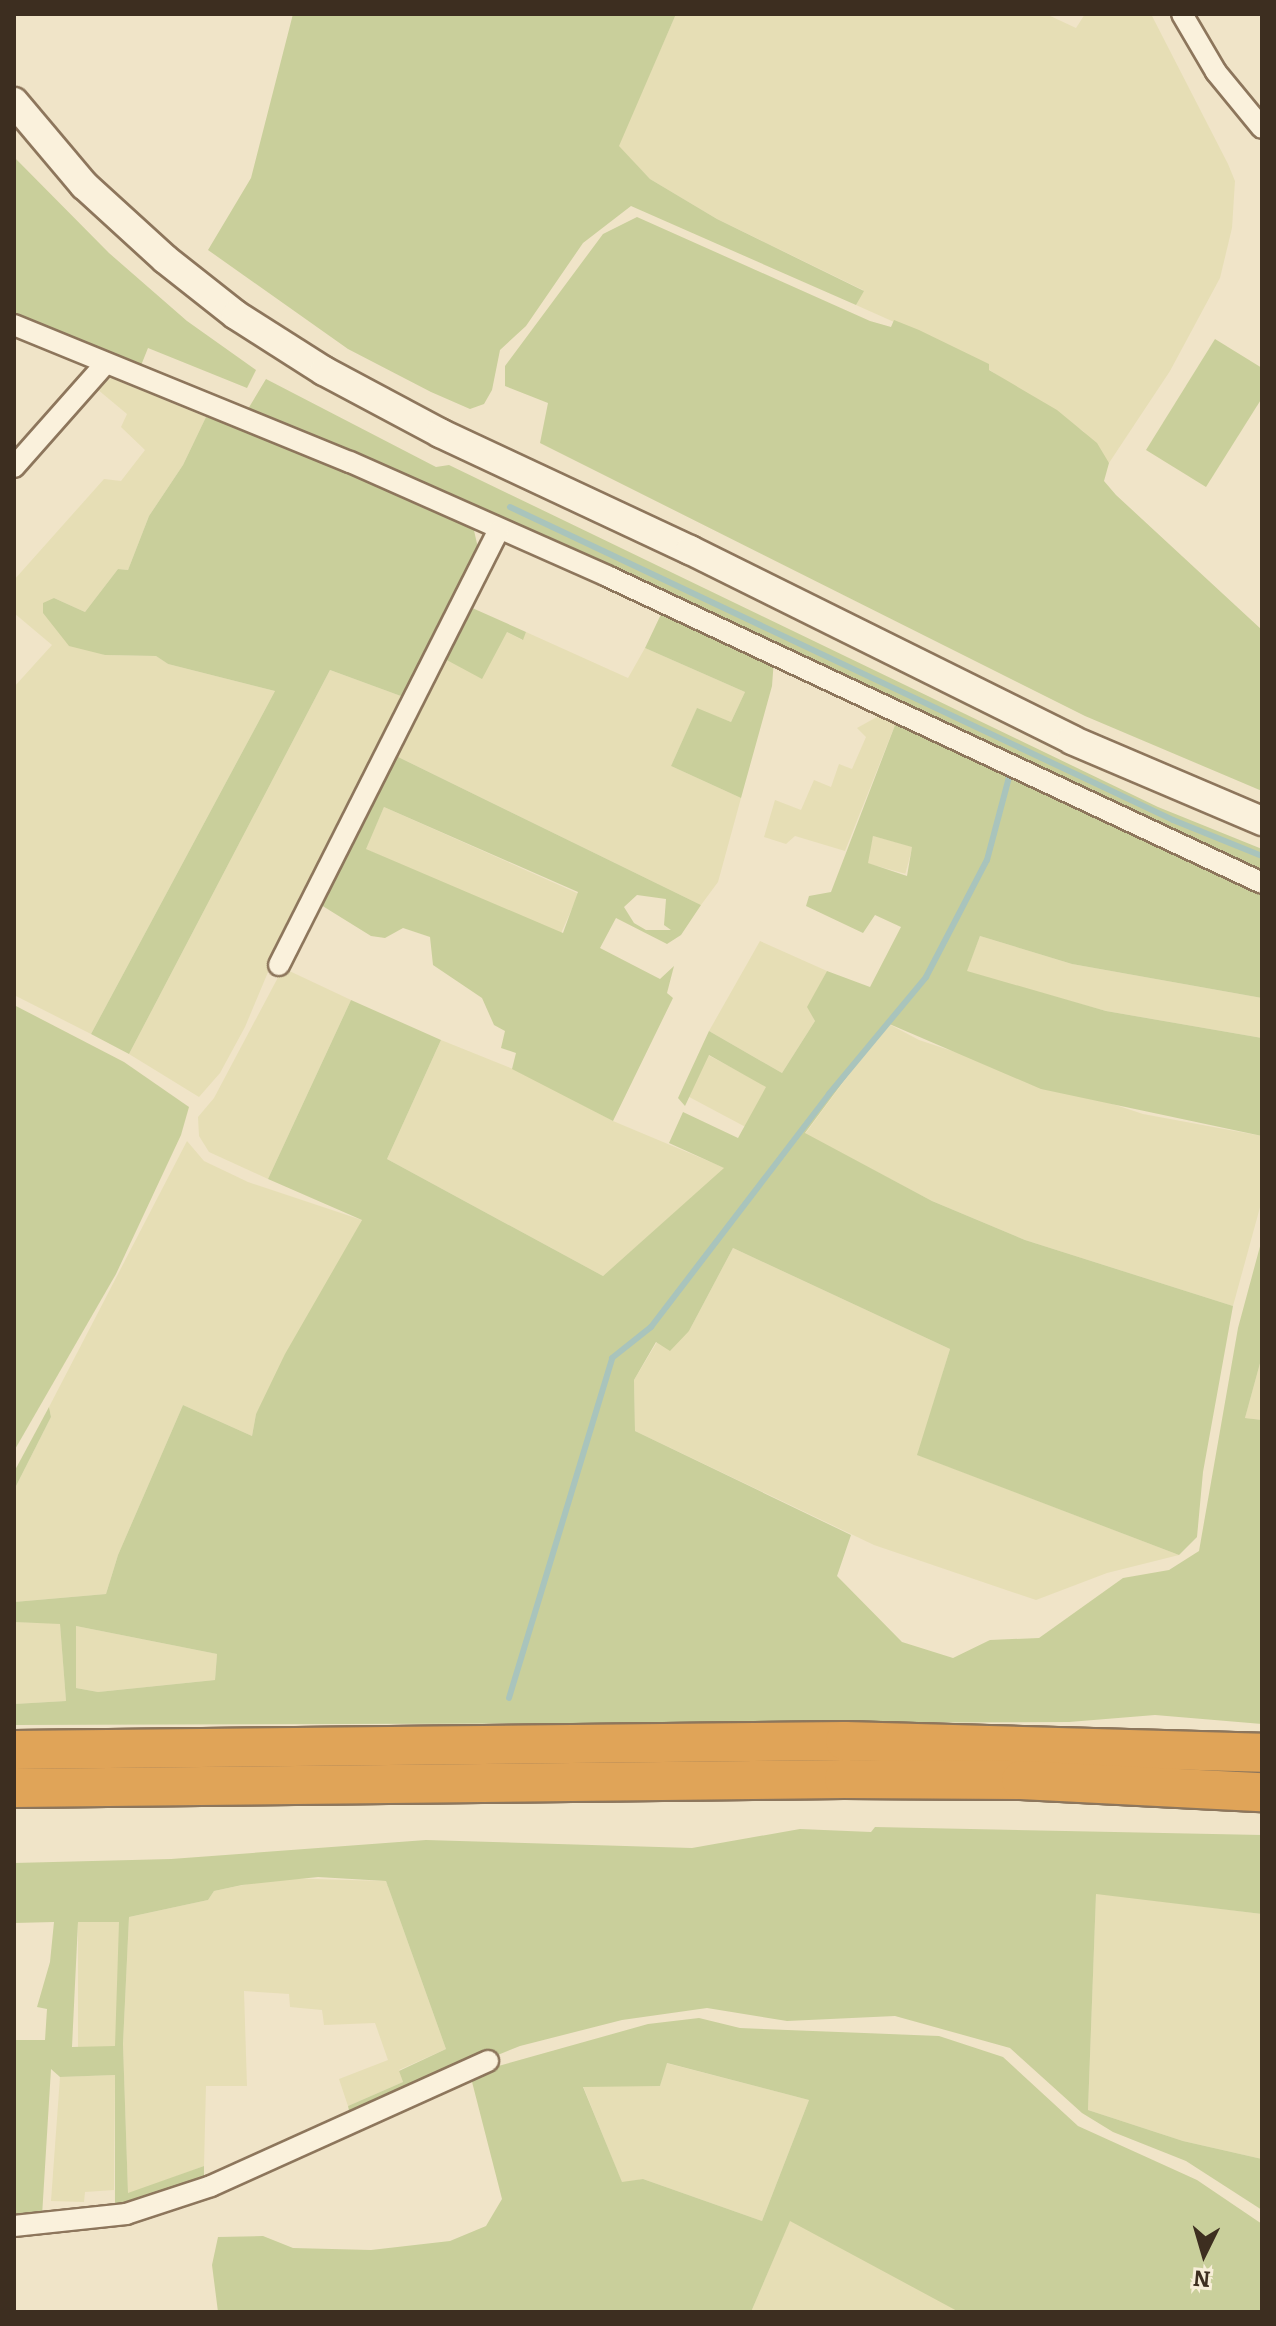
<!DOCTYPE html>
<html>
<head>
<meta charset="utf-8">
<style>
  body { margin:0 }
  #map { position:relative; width:1276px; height:2326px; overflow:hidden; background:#f0e4c8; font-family:Bitter,serif }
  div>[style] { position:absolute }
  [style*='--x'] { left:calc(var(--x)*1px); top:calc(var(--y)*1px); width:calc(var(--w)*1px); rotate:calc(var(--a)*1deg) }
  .farmland>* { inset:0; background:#e6deb5; transform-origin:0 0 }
  .green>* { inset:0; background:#c9cf9b }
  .stream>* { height:6px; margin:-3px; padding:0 3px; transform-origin:3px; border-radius:3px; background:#a9c4bc }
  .roads { filter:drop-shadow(2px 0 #8d765c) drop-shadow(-2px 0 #8d765c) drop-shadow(0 2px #8d765c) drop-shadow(0 -2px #8d765c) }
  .street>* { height:20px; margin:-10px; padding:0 10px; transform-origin:10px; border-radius:10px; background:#faf1dc }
  .secondary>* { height:28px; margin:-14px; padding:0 14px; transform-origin:14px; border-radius:14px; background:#faf1dc }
  .highway>* { height:38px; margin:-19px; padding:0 19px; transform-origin:19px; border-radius:19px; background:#e0a458 }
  span { translate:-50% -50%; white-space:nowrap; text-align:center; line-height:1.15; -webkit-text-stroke:6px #f7eed8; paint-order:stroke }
  .frame { position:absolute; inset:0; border:16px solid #3d2e20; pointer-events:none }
  .north { position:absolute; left:1164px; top:2214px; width:80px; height:80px; -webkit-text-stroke:6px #f7eed8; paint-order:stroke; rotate:185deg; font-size:22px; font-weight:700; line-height:32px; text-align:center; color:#3d2e20 }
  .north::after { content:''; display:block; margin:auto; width:28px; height:36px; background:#3d2e20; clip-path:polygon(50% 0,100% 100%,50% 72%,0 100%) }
</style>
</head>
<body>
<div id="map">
  <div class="farmland">
    <i style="clip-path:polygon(676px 14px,1046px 14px,1076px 28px,1085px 14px,1151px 14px,1228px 164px,1235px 181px,1232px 228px,1220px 278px,1170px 371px,1109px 463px,1083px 431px,988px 369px,988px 364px,856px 305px,863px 290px,717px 219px,650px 179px,618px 146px)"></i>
    <i style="clip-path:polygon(111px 378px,206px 417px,183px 465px,149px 516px,128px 570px,118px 569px,85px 612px,54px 598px,44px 613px,64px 636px,105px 655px,156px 656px,168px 664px,275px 691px,91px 1034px,14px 995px,14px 687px,52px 645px,14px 613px,14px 580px,104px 479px,121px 481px,145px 450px,121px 427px,127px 414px,97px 389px)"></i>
    <i style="clip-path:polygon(507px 632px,522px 640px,526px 632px,628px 678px,645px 648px,745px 692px,731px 722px,697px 709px,671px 766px,741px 798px,718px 882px,701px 905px,392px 754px,443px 658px)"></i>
    <i style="clip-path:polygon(330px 670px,409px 699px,271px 965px,245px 1027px,220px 1073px,199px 1097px,129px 1054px)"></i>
    <i style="clip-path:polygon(884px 713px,897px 720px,845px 851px,795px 836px,786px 844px,764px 837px,775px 800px,801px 810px,814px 780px,831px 787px,839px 764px,852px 769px,866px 737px,857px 728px)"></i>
    <i style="left:384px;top:807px;width:213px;height:46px;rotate:24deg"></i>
    <i style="left:873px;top:836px;width:41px;height:28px;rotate:15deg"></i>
    <i style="clip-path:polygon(980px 936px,1072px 964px,1262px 998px,1262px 1038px,1106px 1011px,966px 972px)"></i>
    <i style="clip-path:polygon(760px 941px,827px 971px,808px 1007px,815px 1021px,782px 1073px,709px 1031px)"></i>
    <i style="clip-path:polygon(283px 968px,351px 1000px,268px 1179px,209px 1152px,199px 1136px,198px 1117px,214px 1098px)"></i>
    <i style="clip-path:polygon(887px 1023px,919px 1040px,1143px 1114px,1262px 1136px,1262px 1200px,1233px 1306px,1025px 1240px,932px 1201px,805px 1134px)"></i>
    <i style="clip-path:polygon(441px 1040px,523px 1073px,613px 1121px,725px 1168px,603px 1276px,387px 1159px)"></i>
    <i style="left:708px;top:1055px;width:67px;height:46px;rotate:28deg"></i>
    <i style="clip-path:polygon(187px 1141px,204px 1161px,248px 1182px,362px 1220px,256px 1414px,252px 1436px,183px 1405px,118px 1555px,106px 1594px,14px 1602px,14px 1490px,51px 1417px,49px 1407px)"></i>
    <i style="clip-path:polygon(733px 1248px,950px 1349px,918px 1455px,1179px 1555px,1107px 1573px,1036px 1600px,874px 1545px,635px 1431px,634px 1380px,657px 1342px,689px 1331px)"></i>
    <i style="clip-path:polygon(1262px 1356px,1262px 1420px,1245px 1418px,1249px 1403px)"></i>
    <i style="clip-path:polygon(14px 1622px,60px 1623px,66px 1701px,14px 1704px)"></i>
    <i style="clip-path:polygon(76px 1626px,217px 1654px,215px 1680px,98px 1692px,76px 1688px)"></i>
    <i style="clip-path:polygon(277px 1878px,386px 1881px,446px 2049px,399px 2070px,403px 2082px,348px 2106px,339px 2079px,388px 2060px,375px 2023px,324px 2025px,322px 2010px,290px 2007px,289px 1994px,244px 1991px,247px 2086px,206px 2086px,204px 2166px,128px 2194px,123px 2044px,129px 1917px,208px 1900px,214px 1891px)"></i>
    <i style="clip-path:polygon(1096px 1893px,1262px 1914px,1262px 2159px,1183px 2141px,1088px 2110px)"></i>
    <i style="left:78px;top:1921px;width:41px;height:126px"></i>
    <i style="clip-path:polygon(666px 2063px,809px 2100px,762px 2221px,643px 2179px,622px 2183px,583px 2086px,660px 2086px)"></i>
    <i style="clip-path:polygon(115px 2075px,114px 2190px,85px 2192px,84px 2202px,51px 2201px,60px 2077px)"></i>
    <i style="clip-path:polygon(790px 2220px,952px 2307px,959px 2312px,751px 2312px)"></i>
  </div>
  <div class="green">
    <i style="clip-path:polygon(293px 14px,676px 14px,619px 146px,650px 179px,717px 219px,864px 291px,856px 305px,631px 206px,583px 243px,526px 326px,500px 350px,492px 390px,484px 404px,470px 409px,431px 392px,348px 349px,208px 250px,251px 178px)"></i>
    <i style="clip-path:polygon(14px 157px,109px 253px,187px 321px,256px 370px,247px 388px,148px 348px,140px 368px,14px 314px)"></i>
    <i style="clip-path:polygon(637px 217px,870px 321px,891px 327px,894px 320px,919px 330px,989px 364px,989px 370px,1057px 410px,1097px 443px,1109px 463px,1104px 481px,1116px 495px,1262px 630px,1262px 791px,1085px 716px,540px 443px,548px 403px,505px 386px,505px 366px,603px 234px)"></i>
    <i style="clip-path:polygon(1215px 339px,1262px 368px,1262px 398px,1206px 487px,1146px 450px)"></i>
    <i style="clip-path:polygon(266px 379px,436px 467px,449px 465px,1158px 807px,1262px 849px,1262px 872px,1107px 806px,596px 559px,245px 414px)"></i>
    <i style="clip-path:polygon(206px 417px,267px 436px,473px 526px,478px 548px,467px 586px,409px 699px,330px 670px,129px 1054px,91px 1034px,275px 691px,168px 664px,156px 656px,105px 655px,69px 646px,43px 613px,43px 603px,54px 598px,85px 612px,118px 569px,128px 570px,149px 516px,183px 465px)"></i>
    <i style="clip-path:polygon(470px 607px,526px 632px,523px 640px,507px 632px,482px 679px,443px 658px)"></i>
    <i style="clip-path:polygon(664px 608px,774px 659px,772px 686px,741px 798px,671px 766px,697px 708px,731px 722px,745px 692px,645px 648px)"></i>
    <i style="clip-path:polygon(evenodd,897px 720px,1262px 889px,1262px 998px,1072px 964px,980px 936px,967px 971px,1106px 1011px,1262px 1038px,1262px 1136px,1041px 1089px,887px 1023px,805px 1133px,932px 1201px,1025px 1240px,1233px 1306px,1203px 1472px,1197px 1537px,1179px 1555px,917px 1455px,950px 1349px,733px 1248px,689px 1331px,670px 1351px,656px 1342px,634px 1380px,635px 1431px,851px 1535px,837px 1576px,902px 1642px,953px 1658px,990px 1640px,1039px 1638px,1123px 1578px,1169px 1570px,1199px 1551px,1238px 1328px,1262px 1239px,1262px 1356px,1245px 1418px,1262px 1420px,1262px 1724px,1155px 1715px,1069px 1722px,14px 1725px,14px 1704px,66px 1701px,60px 1624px,14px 1622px,14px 1602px,106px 1594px,118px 1555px,183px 1405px,252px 1436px,256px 1414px,285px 1354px,362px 1220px,268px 1179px,351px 1000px,441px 1040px,387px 1159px,603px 1276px,724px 1168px,669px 1143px,683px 1112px,738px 1138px,766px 1087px,709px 1055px,685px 1106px,678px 1098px,709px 1031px,782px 1073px,815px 1021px,807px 1007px,827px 971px,870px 987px,901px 927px,875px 915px,863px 933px,806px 906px,809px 896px,831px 892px,897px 720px,873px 836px,912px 847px,907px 876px,868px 863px,873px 836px,897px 720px,76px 1626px,217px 1654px,215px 1680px,98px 1692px,76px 1688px,76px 1626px)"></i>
    <i style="clip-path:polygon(evenodd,392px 754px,701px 905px,681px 935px,667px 944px,616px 918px,600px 948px,660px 979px,674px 966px,667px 993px,673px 998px,613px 1121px,512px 1069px,516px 1053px,501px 1048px,505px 1031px,494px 1025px,482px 998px,433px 965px,430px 937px,403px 928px,385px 938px,371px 936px,321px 905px,320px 894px,392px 754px,384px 807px,578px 892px,563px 933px,366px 849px,384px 807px,392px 754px,637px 895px,666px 899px,664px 925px,671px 930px,646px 930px,634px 923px,624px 907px,637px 895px)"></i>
    <i style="clip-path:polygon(14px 1005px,124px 1062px,189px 1107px,181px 1135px,116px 1274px,14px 1451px)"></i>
    <i style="clip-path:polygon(49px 1407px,51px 1417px,14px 1490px,14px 1472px)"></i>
    <i style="clip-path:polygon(evenodd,875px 1827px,1262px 1835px,1262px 1914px,1096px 1894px,1088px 2110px,1183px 2141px,1262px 2159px,1262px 2210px,1186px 2161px,1113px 2132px,1082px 2113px,1010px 2048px,895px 2016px,787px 2021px,707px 2008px,622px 2020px,520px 2046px,350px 2115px,348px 2106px,403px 2082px,399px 2071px,446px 2049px,386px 1881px,318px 1877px,242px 1885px,214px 1891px,208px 1900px,129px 1917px,123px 2044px,128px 2193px,204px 2166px,204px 2184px,115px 2211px,115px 2075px,60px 2077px,51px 2069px,42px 2216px,14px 2219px,14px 2040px,45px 2040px,47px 2009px,37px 2007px,50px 1962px,54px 1922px,14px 1923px,14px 1863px,171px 1859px,426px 1840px,692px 1848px,800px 1829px,871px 1832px,875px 1827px,78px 1922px,119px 1922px,115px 2046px,72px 2047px,78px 1922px)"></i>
    <i style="clip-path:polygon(evenodd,699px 2018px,740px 2028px,939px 2036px,1003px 2057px,1078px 2126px,1197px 2180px,1262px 2224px,1262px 2312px,959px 2312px,790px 2221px,751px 2312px,218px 2312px,212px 2265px,218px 2237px,263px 2236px,293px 2248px,371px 2250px,450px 2241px,486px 2226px,502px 2199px,470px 2074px,648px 2024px,699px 2018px,667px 2063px,809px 2100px,762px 2221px,643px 2179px,622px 2182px,583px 2087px,660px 2086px,667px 2063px)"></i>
  </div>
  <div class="stream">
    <i style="--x:510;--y:507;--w:733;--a:25.27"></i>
    <i style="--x:1173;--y:820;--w:96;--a:22"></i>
    <i style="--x:509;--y:1698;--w:355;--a:-73.1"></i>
    <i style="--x:612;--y:1358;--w:50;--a:-38.5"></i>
    <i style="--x:651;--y:1327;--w:293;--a:-52.6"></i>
    <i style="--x:829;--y:1094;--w:152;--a:-50.3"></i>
    <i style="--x:926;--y:977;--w:132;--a:-62.5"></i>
    <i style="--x:987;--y:860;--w:93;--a:-75.1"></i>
  </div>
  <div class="roads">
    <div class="street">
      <i style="--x:1182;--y:14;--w:67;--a:59.6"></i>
      <i style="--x:1216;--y:72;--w:72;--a:50.6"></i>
      <i style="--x:14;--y:325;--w:363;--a:22.2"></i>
      <i style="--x:350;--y:462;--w:281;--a:23.9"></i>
      <i style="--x:607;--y:576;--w:723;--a:25.11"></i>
      <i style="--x:14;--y:467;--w:137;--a:-48.5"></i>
      <i style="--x:279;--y:965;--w:486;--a:-63.2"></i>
      <i style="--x:14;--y:2226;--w:113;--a:-6.1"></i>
      <i style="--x:126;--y:2214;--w:89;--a:-18.2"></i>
      <i style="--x:211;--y:2186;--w:304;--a:-24.3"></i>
    </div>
    <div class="secondary">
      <i style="--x:14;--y:102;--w:109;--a:49.9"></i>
      <i style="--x:84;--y:185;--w:110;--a:42.4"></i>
      <i style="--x:165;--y:259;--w:90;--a:38.3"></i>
      <i style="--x:236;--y:315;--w:104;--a:32.5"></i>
      <i style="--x:324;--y:371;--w:132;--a:28.1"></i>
      <i style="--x:440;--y:433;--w:276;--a:25.1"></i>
      <i style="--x:690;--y:550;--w:427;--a:26.4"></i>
      <i style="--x:1072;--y:740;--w:207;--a:23.1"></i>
    </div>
    <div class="highway">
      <i style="--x:14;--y:1750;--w:831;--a:-0.62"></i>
      <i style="--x:845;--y:1741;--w:417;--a:1.6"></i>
      <i style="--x:14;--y:1788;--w:830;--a:-0.62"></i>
      <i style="--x:844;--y:1779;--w:177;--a:0.3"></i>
      <i style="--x:1021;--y:1780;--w:241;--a:2.9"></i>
    </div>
  </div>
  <div class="frame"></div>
  <div class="north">N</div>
</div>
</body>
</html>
